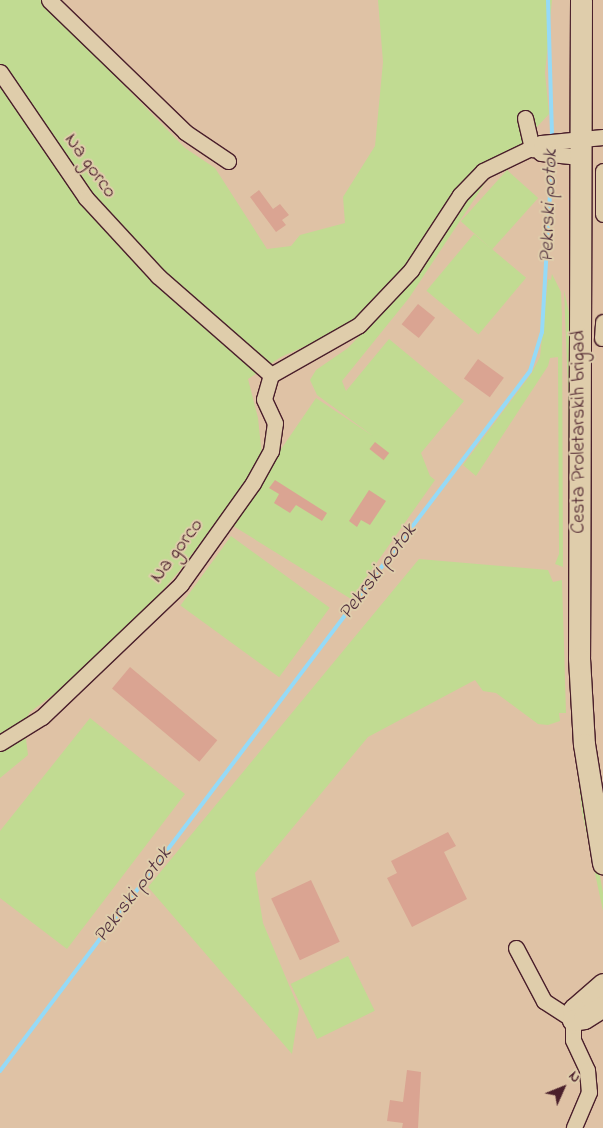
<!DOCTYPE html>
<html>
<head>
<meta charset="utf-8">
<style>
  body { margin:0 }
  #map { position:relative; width:603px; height:1128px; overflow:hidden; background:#dfc2a5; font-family:"Indie Flower",sans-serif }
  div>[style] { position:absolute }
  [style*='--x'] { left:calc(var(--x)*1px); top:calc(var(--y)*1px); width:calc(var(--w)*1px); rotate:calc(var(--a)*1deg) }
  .green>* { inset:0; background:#c1db92; transform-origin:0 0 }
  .stream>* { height:4px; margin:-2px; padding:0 2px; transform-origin:2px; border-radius:2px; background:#95daf7 }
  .building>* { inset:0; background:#daa492; transform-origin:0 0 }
  .roads { filter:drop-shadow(1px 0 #4a1f2b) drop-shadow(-1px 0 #4a1f2b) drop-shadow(0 1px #4a1f2b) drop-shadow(0 -1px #4a1f2b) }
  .street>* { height:15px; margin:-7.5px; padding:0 7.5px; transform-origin:7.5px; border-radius:7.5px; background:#dfcdab }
  .secondary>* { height:21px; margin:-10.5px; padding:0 10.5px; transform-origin:10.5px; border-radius:10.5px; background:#dfcdab }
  span { translate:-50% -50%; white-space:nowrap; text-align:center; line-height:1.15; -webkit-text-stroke:4px #dfcdab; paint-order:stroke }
  .street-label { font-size:20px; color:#4a1f2b }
  .water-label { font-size:21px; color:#52323f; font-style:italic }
  .north { position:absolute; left:538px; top:1063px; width:50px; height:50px; -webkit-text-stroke:4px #dfcdab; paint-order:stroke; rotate:46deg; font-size:14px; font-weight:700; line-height:20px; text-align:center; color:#4a1f2b }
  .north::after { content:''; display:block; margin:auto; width:18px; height:22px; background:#4a1f2b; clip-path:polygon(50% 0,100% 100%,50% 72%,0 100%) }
</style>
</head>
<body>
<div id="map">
  <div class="green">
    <i style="clip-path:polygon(0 0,41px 0,185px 148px,215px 168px,267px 249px,291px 246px,300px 235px,345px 223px,343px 197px,375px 146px,383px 62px,378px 0,552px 0,545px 73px,549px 114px,485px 183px,409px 298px,342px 381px,346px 391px,389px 339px,464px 401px,421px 453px,430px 476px,435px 480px,351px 599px,230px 524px,316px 398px,373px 436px,317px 395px,310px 380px,316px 370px,348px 348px,382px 312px,281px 357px,248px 379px,258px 418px,262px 456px,252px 474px,180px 570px,150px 605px,76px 678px,30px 712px,24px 723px,28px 755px,0 778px)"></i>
    <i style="left:507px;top:170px;width:42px;height:69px;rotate:42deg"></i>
    <i style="left:474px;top:234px;width:68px;height:74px;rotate:40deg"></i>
    <i style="clip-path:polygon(552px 274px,561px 292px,562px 315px,563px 567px,555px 564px,559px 554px,558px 357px,550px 358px,548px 366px,476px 476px,463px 465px,531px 374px,540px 357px,548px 279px,551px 280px)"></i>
    <i style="clip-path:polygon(564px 290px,570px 317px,568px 565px,568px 388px)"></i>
    <i style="left:231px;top:536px;width:122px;height:86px;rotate:36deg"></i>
    <i style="clip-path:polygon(419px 559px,548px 570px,553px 582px,562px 580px,566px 713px,559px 713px,560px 721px,548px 725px,538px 724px,496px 693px,483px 691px,475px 680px,368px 737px,255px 873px,263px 923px,299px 1009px,292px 1054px,148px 887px)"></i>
    <i style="clip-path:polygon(90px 718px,185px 794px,67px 949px,0 898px,0 831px)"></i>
    <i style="clip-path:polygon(572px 721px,603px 893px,603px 911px,582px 812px)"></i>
    <i style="left:348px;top:956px;width:61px;height:64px;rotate:64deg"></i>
  </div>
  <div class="stream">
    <i style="--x:548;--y:0;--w:138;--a:88.3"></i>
    <i style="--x:0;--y:1071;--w:878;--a:-52.87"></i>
    <i style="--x:530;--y:371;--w:41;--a:-72.9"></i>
    <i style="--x:542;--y:332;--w:175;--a:-86.7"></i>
  </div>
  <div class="building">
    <i style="clip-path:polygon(259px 190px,273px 209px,280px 204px,289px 215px,282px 220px,286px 225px,276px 232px,250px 197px)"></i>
    <i style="left:418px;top:304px;width:22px;height:26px;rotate:39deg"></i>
    <i style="left:478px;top:359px;width:32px;height:24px;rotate:36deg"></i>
    <i style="left:375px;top:442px;width:18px;height:9px;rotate:38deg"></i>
    <i style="clip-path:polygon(275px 480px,327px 513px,322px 521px,296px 505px,290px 513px,274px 503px,279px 494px,269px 488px)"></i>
    <i style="clip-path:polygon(369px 490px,386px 501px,370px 525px,361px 520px,357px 527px,349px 521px)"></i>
    <i style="left:130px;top:667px;width:114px;height:28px;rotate:40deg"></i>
    <i style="clip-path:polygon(448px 832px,456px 846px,444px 852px,467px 899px,412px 927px,387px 878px,397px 873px,391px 861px)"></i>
    <i style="left:311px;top:880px;width:68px;height:44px;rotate:65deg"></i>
    <i style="clip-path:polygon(407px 1070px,421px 1072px,418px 1128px,402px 1128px,403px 1123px,387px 1121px,390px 1100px,403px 1102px)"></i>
  </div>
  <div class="roads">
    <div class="street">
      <i style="--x:49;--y:0;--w:190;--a:44.1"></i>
      <i style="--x:185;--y:132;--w:52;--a:34"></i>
      <i style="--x:0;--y:72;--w:153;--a:55.7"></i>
      <i style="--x:86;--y:198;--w:106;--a:47.3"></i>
      <i style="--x:158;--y:276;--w:150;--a:41.2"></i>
      <i style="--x:525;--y:118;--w:32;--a:77"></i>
      <i style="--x:536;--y:149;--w:6;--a:39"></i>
      <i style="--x:541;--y:153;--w:39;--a:6"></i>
      <i style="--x:603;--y:171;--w:43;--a:90"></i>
      <i style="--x:602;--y:338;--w:16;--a:-86"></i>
      <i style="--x:0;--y:743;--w:49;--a:-31.8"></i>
      <i style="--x:42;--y:717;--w:192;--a:-43.7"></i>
      <i style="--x:181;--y:584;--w:124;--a:-54.5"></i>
      <i style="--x:253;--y:483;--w:37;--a:-61"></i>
      <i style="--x:271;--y:451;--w:28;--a:-82"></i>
      <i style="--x:275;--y:423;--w:26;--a:-115"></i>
      <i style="--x:264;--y:399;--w:25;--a:-74"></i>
      <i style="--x:271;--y:375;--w:101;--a:-29.6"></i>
      <i style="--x:359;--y:325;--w:76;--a:-46.6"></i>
      <i style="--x:411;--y:270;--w:90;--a:-56.8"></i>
      <i style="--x:460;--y:195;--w:33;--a:-46"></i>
      <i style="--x:483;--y:171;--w:64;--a:-25.8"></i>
      <i style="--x:541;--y:143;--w:62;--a:-5.5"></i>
      <i style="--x:516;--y:948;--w:60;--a:62.2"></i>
      <i style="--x:544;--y:1001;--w:35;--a:33"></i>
      <i style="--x:573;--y:1020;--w:20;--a:90"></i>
      <i style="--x:573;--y:1040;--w:33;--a:65"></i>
      <i style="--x:587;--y:1070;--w:22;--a:85"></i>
      <i style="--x:589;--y:1092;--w:39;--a:113"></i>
    </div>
    <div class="secondary">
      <i style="--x:581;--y:0;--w:658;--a:90.17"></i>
      <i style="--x:579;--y:658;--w:86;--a:86.7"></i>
      <i style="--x:584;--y:744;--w:121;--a:80.9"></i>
      <i style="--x:603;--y:984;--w:38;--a:139"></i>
      <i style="--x:574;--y:1009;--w:11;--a:95"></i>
      <i style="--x:573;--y:1020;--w:11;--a:-10"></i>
      <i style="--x:584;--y:1018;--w:22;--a:-32"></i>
    </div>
  </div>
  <div class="street-label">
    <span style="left:90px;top:166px;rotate:54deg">Na gorco</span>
    <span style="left:579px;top:432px;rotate:-90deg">Cesta Proletarskih brigad</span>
    <span style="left:177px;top:551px;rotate:-53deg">Na gorco</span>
  </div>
  <div class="water-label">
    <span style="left:549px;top:206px;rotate:-88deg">Pekrski potok</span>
    <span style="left:378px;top:572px;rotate:-53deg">Pekrski potok</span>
    <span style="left:133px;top:895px;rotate:-53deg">Pekrski potok</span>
  </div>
  <div class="north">N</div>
</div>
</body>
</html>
